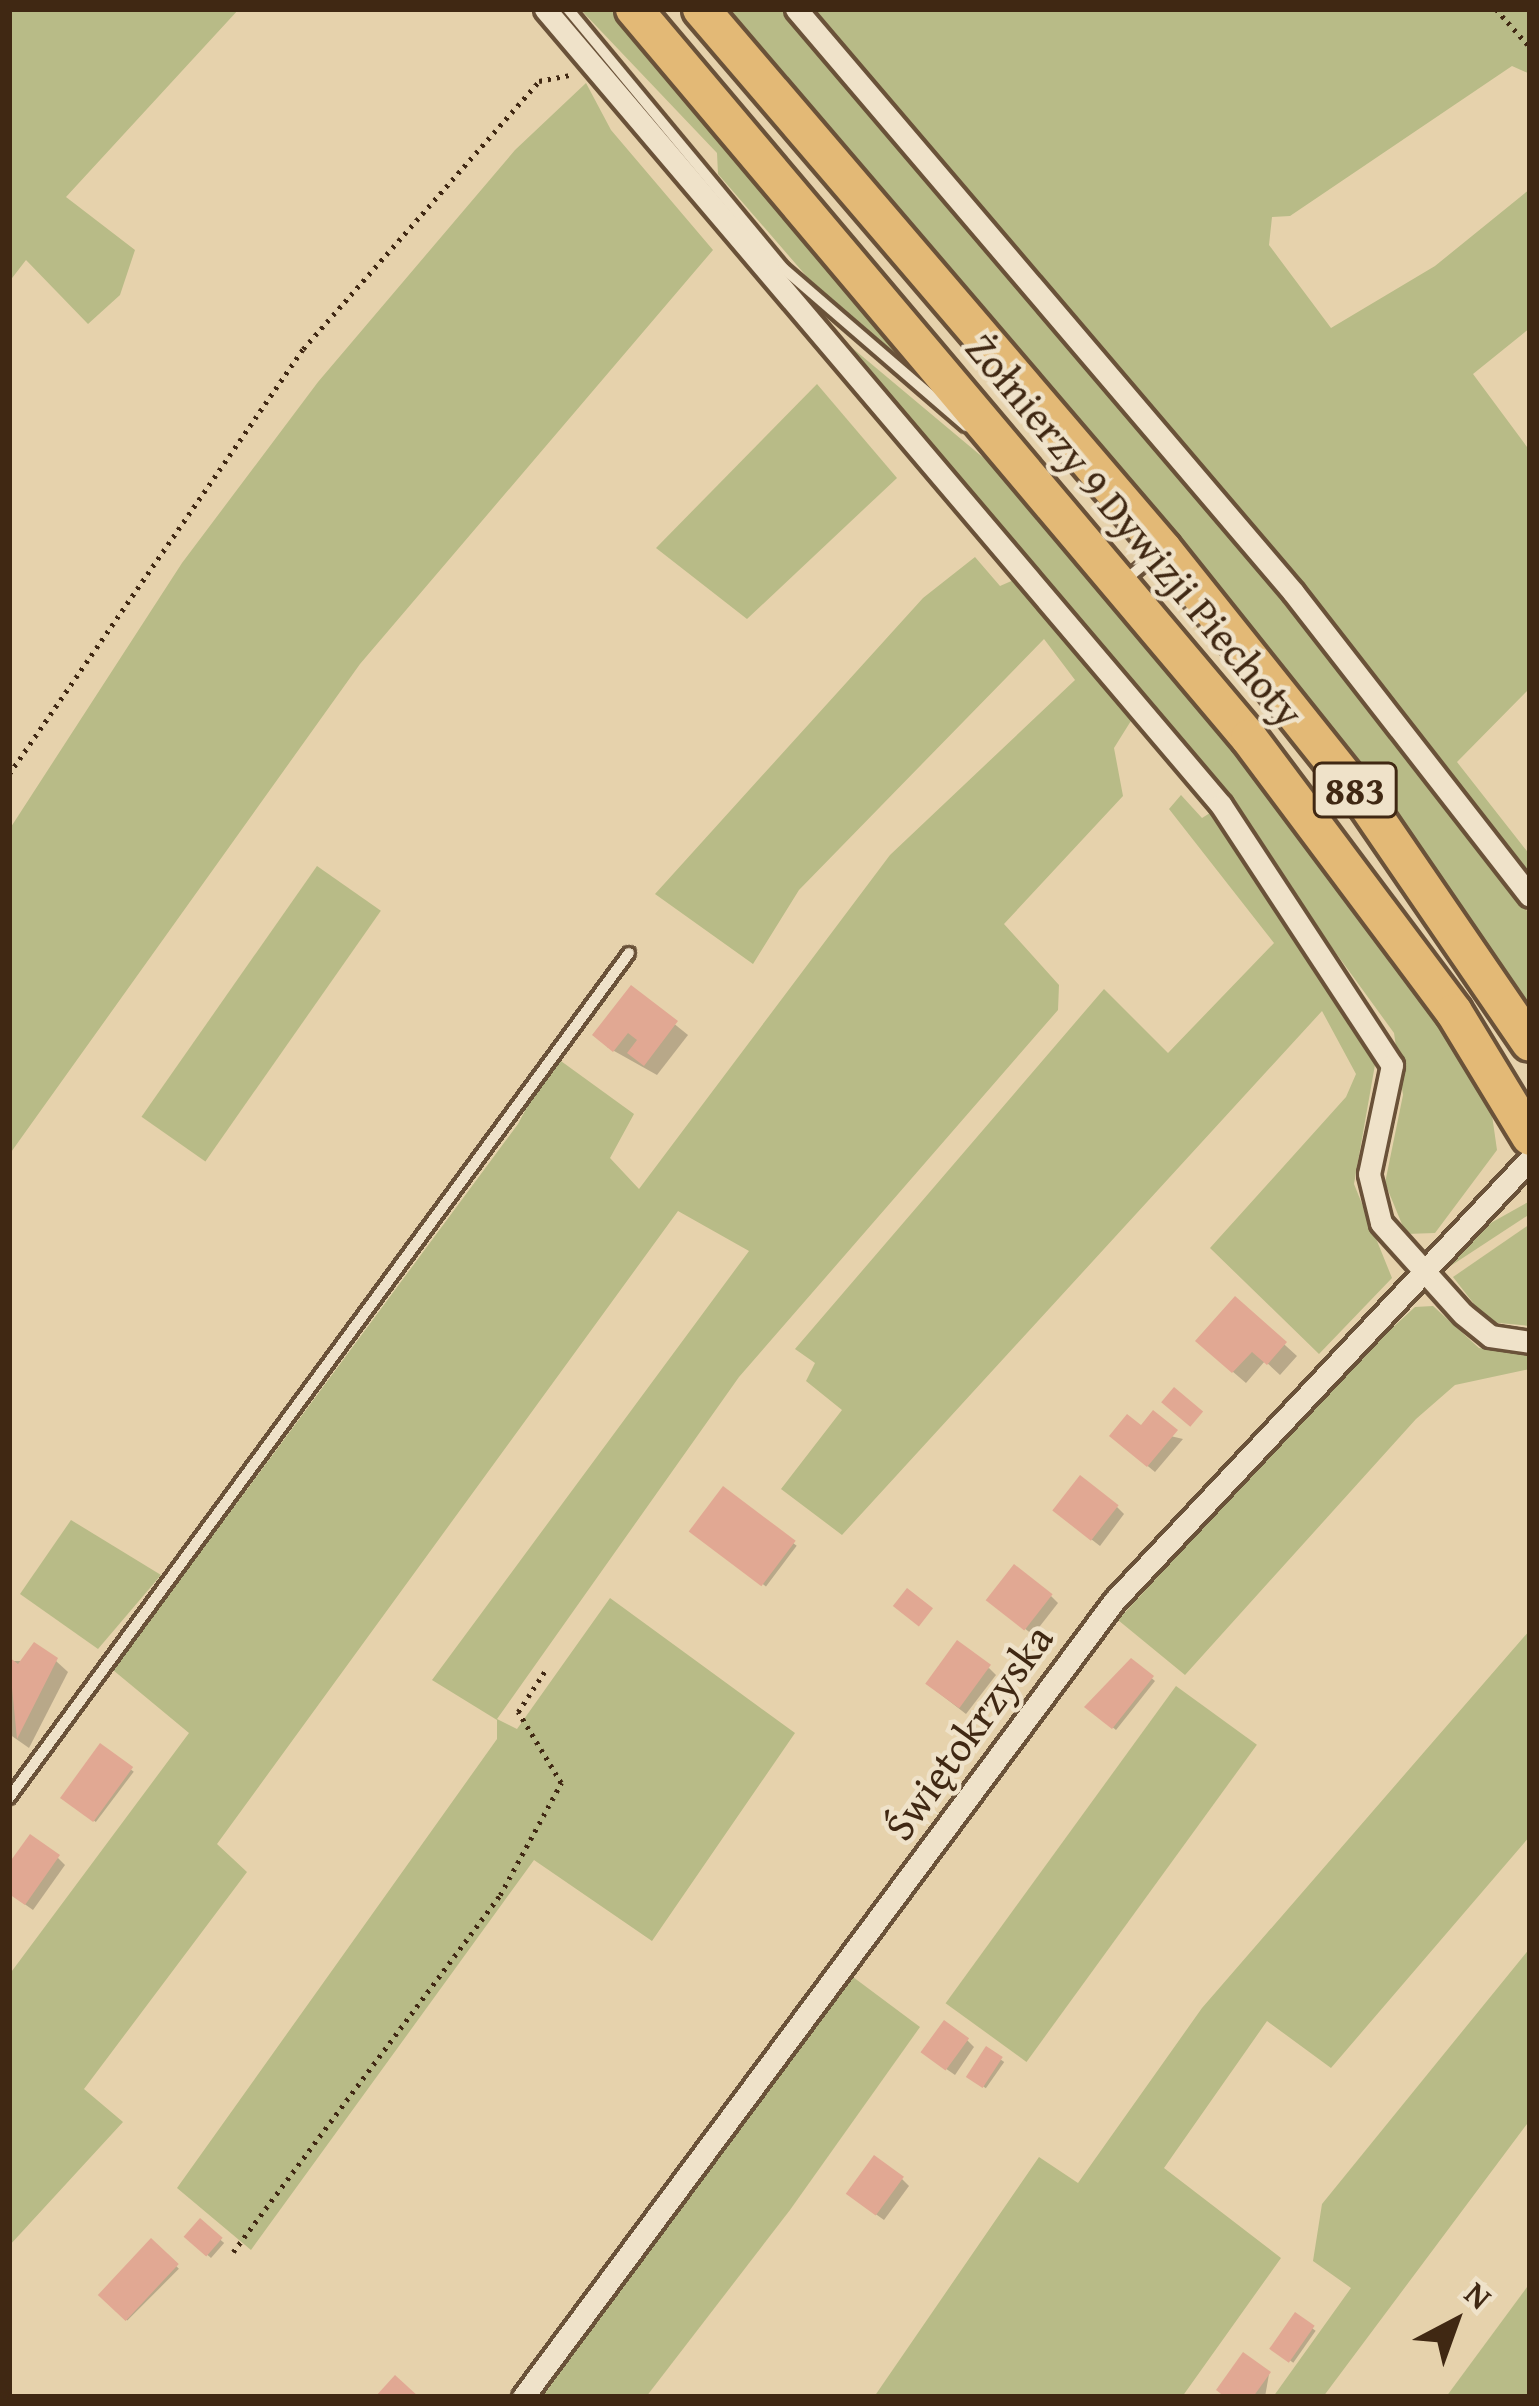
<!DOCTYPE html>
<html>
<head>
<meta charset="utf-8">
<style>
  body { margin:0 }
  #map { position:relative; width:1539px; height:2406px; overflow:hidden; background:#e6d2ac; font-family:"Gentium Book Plus",serif }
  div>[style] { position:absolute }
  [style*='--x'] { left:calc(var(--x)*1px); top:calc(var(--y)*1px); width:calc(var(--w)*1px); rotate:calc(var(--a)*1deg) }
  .green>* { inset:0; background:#b8bb87; transform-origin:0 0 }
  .shadow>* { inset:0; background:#0003; transform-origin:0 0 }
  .building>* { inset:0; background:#e1a893; transform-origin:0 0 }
  .path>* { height:4.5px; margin-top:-2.25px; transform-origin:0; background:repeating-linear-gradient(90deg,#402813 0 3px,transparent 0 9px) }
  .roads { filter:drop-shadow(3px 0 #6a5239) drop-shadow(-3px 0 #6a5239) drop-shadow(0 3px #6a5239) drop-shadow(0 -3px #6a5239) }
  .service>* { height:10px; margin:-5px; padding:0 5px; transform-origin:5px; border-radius:5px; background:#efe2c9 }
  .minor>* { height:21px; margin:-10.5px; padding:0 10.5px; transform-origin:10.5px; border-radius:10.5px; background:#efe2c9 }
  .trunk>* { height:36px; margin:-18px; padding:0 18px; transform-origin:18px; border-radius:18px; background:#e3b976 }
  span { translate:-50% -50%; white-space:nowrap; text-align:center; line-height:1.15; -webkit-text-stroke:9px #efe2c9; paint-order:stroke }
  .shield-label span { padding:3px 9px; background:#efe2c9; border:3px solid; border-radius:9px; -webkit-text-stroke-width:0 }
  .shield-label { font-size:39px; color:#402813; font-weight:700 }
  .street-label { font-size:42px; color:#402813 }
  .frame { position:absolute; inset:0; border:12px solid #402813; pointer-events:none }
  .north { position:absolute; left:1395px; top:2262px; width:120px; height:120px; -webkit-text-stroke:9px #efe2c9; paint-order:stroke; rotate:41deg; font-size:33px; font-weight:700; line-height:48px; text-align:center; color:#402813 }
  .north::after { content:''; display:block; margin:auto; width:42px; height:54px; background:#402813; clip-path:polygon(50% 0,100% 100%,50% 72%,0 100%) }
</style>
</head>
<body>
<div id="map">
  <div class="green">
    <i style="clip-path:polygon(9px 9px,239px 9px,66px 197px,135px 250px,120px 295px,88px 324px,26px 260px,9px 282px)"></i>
    <i style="clip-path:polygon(580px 9px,611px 9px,922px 379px,808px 278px,718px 174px,717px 153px)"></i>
    <i style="clip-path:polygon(722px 9px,783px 9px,1382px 719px,1530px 915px,1530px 1010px,1232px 605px)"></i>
    <i style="clip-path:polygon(814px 9px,1530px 9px,1530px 74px,1512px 66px,1290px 216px,1272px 217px,1269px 245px,1331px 328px,1435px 266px,1530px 189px,1530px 328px,1473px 374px,1530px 451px,1530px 688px,1457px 762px,1530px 855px,1530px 884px,1259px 532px)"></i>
    <i style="clip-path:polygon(586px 83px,611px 130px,713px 250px,360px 664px,9px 1155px,9px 830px,182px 563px,318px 382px,515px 150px)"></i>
    <i style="clip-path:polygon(832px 331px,1028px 495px,1264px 781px,1490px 1101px,1497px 1150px,1435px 1233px,1406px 1234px,1385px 1183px,1403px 1095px,1394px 1033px,1200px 766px)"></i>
    <i style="clip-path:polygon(817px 384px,897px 478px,747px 619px,656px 548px)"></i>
    <i style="clip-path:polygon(975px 557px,1000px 586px,1016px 579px,1134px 716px,1114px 748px,1123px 796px,1004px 924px,1059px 985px,1058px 1010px,739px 1377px,497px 1719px,517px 1729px,610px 1598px,795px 1733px,652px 1941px,534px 1860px,251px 2250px,177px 2188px,497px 1739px,497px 1720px,432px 1680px,749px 1251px,678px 1211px,217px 1844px,247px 1872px,84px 2089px,123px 2122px,9px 2246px,9px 1975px,189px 1733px,113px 1670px,518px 1124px,554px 1056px,634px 1114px,610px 1158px,639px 1189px,890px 855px,1075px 680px,1044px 639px,799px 890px,753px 964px,655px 894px,923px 598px)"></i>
    <i style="clip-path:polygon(1181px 795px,1202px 818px,1210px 813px,1376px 1059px,1354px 1184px,1392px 1278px,1319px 1354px,1210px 1248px,1346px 1097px,1356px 1074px,1322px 1011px,842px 1535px,781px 1489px,842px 1410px,806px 1381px,815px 1363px,795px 1349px,1104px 989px,1168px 1053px,1274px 943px,1169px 809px)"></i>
    <i style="left:317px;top:866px;width:78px;height:306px;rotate:35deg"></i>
    <i style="clip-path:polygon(1530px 1201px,1530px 1214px,1449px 1267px,1480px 1229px)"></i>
    <i style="clip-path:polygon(1530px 1224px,1530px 1326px,1488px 1322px,1453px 1277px)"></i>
    <i style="clip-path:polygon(1433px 1306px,1479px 1348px,1530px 1356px,1530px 1369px,1455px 1385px,1416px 1419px,1185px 1675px,1118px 1620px,1354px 1363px,1415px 1307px)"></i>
    <i style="clip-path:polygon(71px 1520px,161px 1575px,98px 1649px,20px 1594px)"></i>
    <i style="clip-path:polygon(1530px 1630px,1530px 1836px,1331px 2068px,1267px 2021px,1164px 2168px,1281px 2258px,1182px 2397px,874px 2397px,1039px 2157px,1078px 2183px,1202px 2008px)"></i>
    <i style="left:1176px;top:1686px;width:100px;height:392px;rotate:36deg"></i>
    <i style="clip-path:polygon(1530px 1948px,1530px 2120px,1323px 2397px,1273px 2397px,1351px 2288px,1313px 2261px,1322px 2204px)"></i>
    <i style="clip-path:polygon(853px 1977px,920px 2027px,790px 2210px,646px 2397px,542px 2397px)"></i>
    <i style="clip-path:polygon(1530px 2283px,1530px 2397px,1446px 2397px)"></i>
  </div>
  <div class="shadow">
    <i style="clip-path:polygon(631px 989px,688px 1035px,657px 1075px,607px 1047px)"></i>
    <i style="clip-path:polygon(1235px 1300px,1297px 1356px,1280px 1375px,1265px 1361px,1246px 1383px,1211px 1353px)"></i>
    <i style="clip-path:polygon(1141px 1429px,1183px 1439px,1155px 1472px,1120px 1443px)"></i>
    <i style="left:724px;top:1491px;width:91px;height:51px;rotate:37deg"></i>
    <i style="clip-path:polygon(1117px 1507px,1124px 1514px,1100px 1546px,1064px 1518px)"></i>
    <i style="clip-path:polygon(1051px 1596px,1058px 1603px,1033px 1635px,998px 1607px)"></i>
    <i style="clip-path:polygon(9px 1661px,56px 1661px,68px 1672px,29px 1748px,9px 1734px)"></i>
    <i style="clip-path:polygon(1132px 1662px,1155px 1681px,1116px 1730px,1088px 1707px)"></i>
    <i style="clip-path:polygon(989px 1668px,996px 1675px,966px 1714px,935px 1690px)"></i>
    <i style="left:101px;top:1747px;width:41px;height:63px;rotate:37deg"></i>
    <i style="clip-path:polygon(58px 1858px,65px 1865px,33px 1910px,9px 1893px,9px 1868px)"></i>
    <i style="clip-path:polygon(967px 2040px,974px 2047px,955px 2075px,932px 2059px)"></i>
    <i style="left:987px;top:2050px;width:21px;height:32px;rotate:35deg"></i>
    <i style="clip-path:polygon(902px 2179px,909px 2186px,884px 2220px,856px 2200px)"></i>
    <i style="left:200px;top:2222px;width:32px;height:20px;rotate:41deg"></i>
    <i style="left:152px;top:2242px;width:38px;height:73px;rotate:45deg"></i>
    <i style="left:1296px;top:2317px;width:24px;height:39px;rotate:35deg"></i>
    <i style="clip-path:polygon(1269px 2374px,1265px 2397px,1227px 2397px)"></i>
  </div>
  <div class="building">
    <i style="clip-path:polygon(631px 985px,678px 1021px,644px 1066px,627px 1053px,637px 1040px,628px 1033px,613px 1052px,592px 1035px)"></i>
    <i style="clip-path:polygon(1235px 1296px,1287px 1342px,1267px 1365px,1252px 1352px,1232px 1373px,1195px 1341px)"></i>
    <i style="left:1174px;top:1387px;width:38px;height:20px;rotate:40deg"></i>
    <i style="clip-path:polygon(1153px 1410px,1178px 1430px,1147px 1467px,1109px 1436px,1127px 1414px,1141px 1425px)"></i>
    <i style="left:1080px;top:1475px;width:49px;height:45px;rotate:38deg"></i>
    <i style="left:723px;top:1486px;width:91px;height:57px;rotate:37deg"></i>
    <i style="left:1014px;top:1564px;width:49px;height:46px;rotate:38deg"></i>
    <i style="left:907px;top:1588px;width:33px;height:23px;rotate:38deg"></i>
    <i style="left:957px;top:1640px;width:42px;height:54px;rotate:36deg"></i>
    <i style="clip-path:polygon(34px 1642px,58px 1658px,17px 1739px,9px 1657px,18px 1664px)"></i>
    <i style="clip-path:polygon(1131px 1658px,1154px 1676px,1112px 1729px,1084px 1707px)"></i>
    <i style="left:100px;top:1743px;width:41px;height:68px;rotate:36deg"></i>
    <i style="clip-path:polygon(30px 1834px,60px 1855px,25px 1905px,9px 1894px,9px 1863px)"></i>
    <i style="left:944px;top:2020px;width:31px;height:40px;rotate:36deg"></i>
    <i style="left:986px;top:2046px;width:20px;height:37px;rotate:33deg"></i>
    <i style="left:874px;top:2155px;width:37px;height:48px;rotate:36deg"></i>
    <i style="left:200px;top:2218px;width:30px;height:25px;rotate:41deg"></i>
    <i style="left:151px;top:2238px;width:38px;height:78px;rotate:43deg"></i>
    <i style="left:1295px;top:2312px;width:24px;height:45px;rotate:35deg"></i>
    <i style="clip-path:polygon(1243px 2352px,1271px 2372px,1253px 2397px,1225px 2397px,1216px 2390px)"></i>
    <i style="clip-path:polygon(395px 2375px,419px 2397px,375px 2397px)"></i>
  </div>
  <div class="path">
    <i style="--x:1496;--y:9;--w:51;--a:48.2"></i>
    <i style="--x:9;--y:774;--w:517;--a:-55.33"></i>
    <i style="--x:303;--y:349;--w:357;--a:-48.6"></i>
    <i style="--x:539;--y:81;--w:32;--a:-11"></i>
    <i style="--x:233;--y:2252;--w:446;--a:-53.2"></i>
    <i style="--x:500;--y:1895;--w:128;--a:-61.4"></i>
    <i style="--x:561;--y:1783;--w:83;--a:-121.2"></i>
    <i style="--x:518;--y:1712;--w:49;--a:-56.6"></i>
  </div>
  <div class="roads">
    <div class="service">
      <i style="--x:568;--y:9;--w:337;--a:50.3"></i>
      <i style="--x:783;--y:268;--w:242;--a:40.8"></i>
      <i style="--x:1124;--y:581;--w:47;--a:-39.8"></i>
      <i style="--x:9;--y:1798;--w:1048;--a:-53.73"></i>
    </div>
    <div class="minor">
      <i style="--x:545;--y:9;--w:1044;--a:49.66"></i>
      <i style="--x:1221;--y:805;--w:311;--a:56.7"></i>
      <i style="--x:1392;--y:1065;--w:111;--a:101.9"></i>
      <i style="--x:1369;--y:1174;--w:50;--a:76.2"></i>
      <i style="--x:1381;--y:1223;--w:122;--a:48"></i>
      <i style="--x:1463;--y:1314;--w:35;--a:39"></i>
      <i style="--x:1490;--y:1336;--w:40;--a:8.5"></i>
      <i style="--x:796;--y:9;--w:766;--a:49.55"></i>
      <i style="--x:1293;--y:592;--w:385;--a:52.1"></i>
      <i style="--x:523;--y:2397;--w:991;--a:-53.41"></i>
      <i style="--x:1114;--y:1601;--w:607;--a:-46.74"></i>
    </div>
    <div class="trunk">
      <i style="--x:634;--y:9;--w:954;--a:49.85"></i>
      <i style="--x:1249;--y:738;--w:342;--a:53.2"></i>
      <i style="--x:1454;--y:1012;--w:146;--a:58.7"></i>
      <i style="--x:701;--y:9;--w:711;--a:49.45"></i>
      <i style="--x:1163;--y:549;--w:327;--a:51.4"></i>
      <i style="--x:1367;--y:805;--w:288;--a:55.6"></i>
    </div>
  </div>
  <div class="shield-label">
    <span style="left:1355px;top:790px">883</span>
  </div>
  <div class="street-label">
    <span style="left:1135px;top:530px;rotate:50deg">Żołnierzy 9 Dywizji Piechoty</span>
    <span style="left:968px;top:1732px;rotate:-54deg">Świętokrzyska</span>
  </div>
  <div class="frame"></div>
  <div class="north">N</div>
</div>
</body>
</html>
